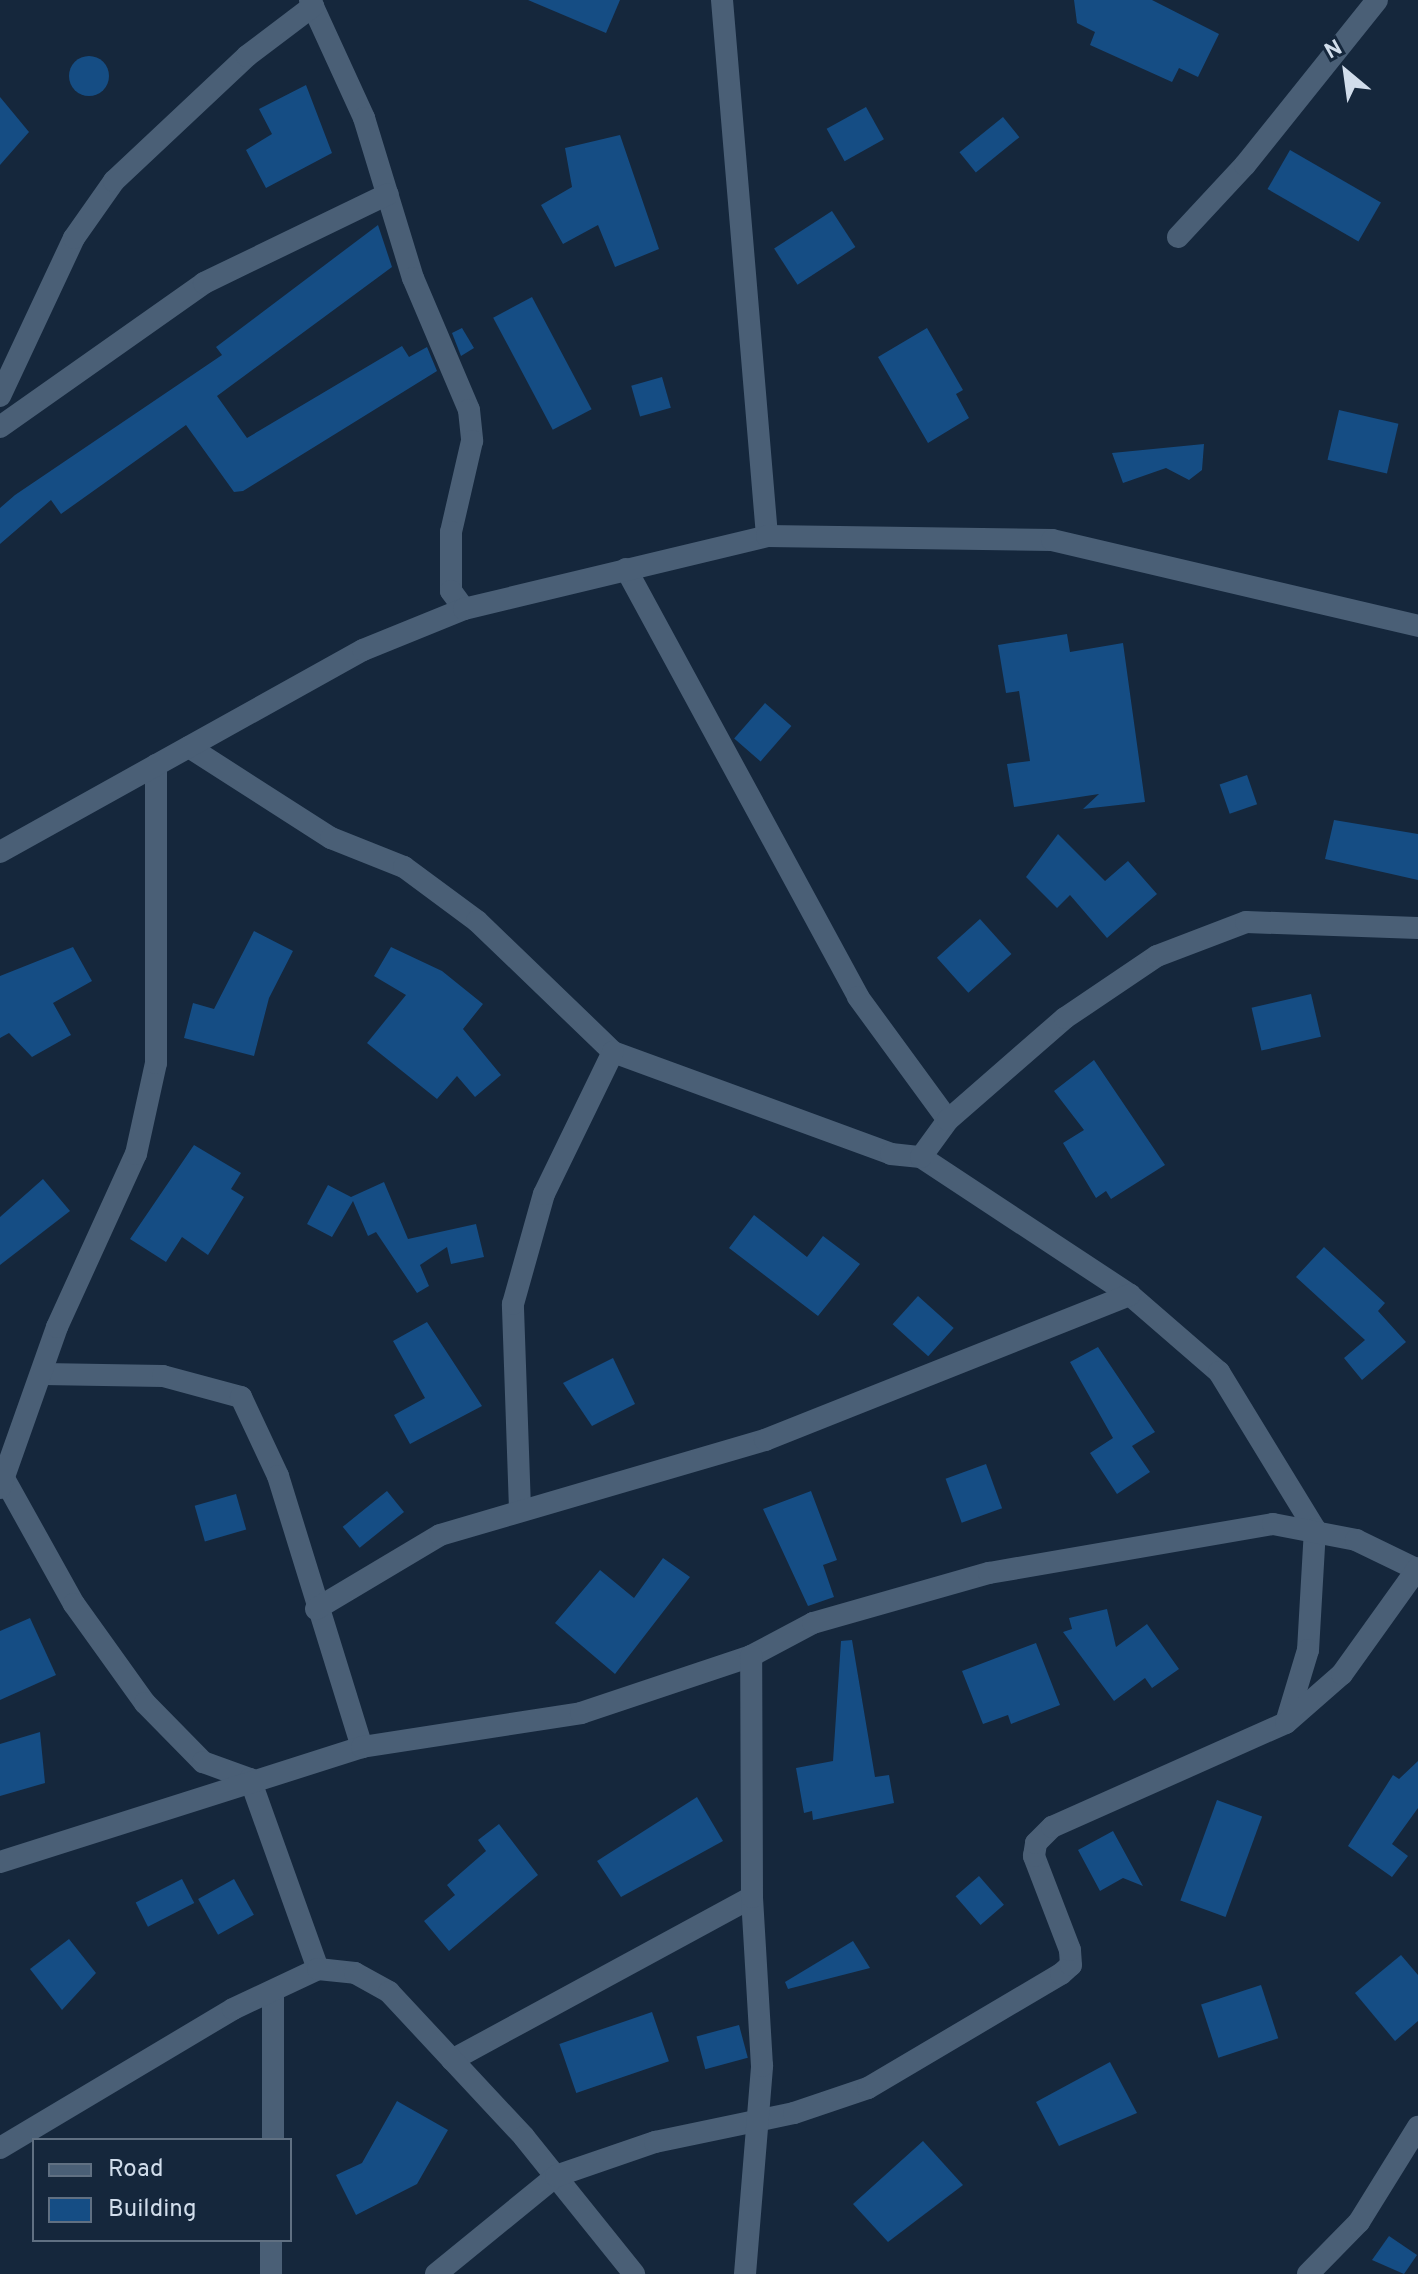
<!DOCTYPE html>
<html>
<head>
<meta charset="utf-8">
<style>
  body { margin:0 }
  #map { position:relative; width:1418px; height:2274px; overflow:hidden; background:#15273c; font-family:Overpass,sans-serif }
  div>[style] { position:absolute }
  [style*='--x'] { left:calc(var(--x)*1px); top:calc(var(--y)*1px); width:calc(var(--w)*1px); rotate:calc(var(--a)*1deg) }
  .building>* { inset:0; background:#154d84; transform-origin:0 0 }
  .round { border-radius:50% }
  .minor>* { height:22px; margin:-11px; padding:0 11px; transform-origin:11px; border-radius:11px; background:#4a5f76 }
  .tertiary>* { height:22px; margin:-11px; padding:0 11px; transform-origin:11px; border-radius:11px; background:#4a5f76 }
  .secondary>* { height:22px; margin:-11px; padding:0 11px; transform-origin:11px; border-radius:11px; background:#4a5f76 }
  span { translate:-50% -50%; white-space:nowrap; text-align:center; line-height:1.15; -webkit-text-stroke:6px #15273c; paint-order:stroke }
  .legend { position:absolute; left:32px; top:2138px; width:260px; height:104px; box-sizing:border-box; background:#15273c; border:2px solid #607082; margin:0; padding:10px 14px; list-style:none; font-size:24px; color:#d1ddeb }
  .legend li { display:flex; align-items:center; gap:16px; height:40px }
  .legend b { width:40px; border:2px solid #607082 }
  .north { position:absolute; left:1306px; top:32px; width:80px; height:80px; -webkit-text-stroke:6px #15273c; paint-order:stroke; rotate:331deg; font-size:22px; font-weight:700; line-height:32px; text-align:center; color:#d1ddeb }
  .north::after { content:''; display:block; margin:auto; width:28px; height:36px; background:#d1ddeb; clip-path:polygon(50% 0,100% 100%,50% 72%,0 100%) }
</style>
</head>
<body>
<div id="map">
  <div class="building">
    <i style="clip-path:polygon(528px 0,620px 0,606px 33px)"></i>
    <i style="clip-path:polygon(1074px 0,1152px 0,1219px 34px,1198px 77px,1179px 68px,1172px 82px,1090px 45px,1095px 32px,1077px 23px)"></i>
    <i class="round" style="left:69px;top:56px;width:40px;height:40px"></i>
    <i style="clip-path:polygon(306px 85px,332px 153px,266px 188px,246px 150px,272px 134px,259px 109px)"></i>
    <i style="clip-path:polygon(0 97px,29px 132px,0 165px)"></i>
    <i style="left:866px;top:107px;width:37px;height:45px;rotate:61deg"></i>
    <i style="left:1003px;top:117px;width:26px;height:56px;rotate:51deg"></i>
    <i style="clip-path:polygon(620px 135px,659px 249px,615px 267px,598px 225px,563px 244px,541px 205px,572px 187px,565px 148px)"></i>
    <i style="left:1290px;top:150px;width:105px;height:45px;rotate:30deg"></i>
    <i style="left:832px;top:211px;width:43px;height:69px;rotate:57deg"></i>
    <i style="clip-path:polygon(378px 225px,392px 267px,217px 396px,247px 438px,402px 346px,409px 357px,427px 347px,437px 371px,243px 491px,234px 492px,186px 425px,61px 514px,51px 500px,0 544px,0 508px,15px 495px,222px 355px,216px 347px)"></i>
    <i style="left:532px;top:297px;width:127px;height:44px;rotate:62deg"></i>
    <i style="clip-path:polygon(462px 328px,474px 348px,461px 356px,452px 333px)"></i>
    <i style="clip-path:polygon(927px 328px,963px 390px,956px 394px,969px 418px,928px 443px,878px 357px)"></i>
    <i style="left:662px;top:377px;width:32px;height:32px;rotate:74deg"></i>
    <i style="left:1339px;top:410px;width:61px;height:51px;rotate:13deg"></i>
    <i style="clip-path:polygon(1204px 444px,1202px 470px,1189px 480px,1166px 468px,1123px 483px,1112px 453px)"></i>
    <i style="clip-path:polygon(1067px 634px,1070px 652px,1123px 643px,1145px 802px,1083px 809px,1099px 794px,1014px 807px,1007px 764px,1030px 761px,1019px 691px,1006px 693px,998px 645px)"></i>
    <i style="left:765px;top:703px;width:35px;height:47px;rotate:41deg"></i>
    <i style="left:1247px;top:775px;width:31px;height:29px;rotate:71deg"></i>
    <i style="clip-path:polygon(1334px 820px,1418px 834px,1418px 880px,1325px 859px)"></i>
    <i style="clip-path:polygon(1058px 834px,1105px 881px,1128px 861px,1157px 894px,1107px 938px,1070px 895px,1057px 908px,1026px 877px)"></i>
    <i style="left:980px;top:919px;width:47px;height:58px;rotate:48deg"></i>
    <i style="clip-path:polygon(254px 931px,293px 951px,269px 998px,254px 1056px,184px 1038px,193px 1003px,214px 1009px)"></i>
    <i style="clip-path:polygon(73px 947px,92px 981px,53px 1003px,71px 1035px,32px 1057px,9px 1033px,0 1038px,0 976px)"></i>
    <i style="clip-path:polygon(391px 947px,442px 971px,483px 1004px,463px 1029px,501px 1075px,475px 1097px,457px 1076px,437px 1099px,367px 1043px,406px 995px,374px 976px)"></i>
    <i style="left:1311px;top:994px;width:44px;height:61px;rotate:77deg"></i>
    <i style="clip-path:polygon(1094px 1060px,1165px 1165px,1111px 1199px,1106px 1191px,1096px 1198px,1063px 1143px,1084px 1130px,1054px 1091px)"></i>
    <i style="clip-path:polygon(194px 1145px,241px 1173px,231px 1189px,244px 1197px,208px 1255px,182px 1237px,166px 1262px,130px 1239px)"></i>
    <i style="clip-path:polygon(43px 1179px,70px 1211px,0 1265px,0 1217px)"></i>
    <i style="clip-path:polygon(384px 1182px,408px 1239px,476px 1224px,484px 1257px,451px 1264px,447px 1247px,420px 1265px,429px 1286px,417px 1293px,376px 1232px,368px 1236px,353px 1201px,332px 1237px,307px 1224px,328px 1185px,351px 1197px)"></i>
    <i style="clip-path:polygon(754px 1215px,807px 1257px,823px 1236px,860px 1264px,818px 1316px,729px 1248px)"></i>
    <i style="clip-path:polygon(1324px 1247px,1385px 1303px,1378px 1311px,1406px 1342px,1362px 1380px,1344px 1358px,1365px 1340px,1296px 1277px)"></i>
    <i style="left:918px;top:1296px;width:48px;height:38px;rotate:42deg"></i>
    <i style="clip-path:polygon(427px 1322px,482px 1406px,410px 1444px,394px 1415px,425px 1398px,393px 1341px)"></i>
    <i style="clip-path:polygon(1098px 1347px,1155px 1432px,1132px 1446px,1150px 1472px,1117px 1494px,1090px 1453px,1113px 1438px,1070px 1362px)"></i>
    <i style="clip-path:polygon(613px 1358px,635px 1404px,592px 1426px,563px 1383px)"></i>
    <i style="left:986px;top:1464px;width:47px;height:43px;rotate:70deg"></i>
    <i style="left:387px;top:1491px;width:27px;height:57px;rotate:51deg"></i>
    <i style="clip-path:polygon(811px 1491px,837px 1560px,823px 1565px,834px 1597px,808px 1606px,763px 1509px)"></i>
    <i style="left:236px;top:1494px;width:37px;height:43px;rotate:74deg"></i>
    <i style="clip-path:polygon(663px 1558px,690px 1577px,615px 1674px,555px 1623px,600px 1570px,634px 1598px)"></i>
    <i style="clip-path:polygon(1107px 1609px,1116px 1647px,1147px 1624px,1179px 1669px,1152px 1688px,1145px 1678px,1114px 1701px,1063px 1632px,1072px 1629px,1069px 1618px)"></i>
    <i style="clip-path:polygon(30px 1618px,56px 1675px,0 1700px,0 1631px)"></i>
    <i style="clip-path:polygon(852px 1640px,875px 1777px,889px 1775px,894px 1803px,813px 1820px,812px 1811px,804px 1813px,796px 1768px,833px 1761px,841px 1641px)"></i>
    <i style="clip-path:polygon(1036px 1643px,1060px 1705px,1011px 1724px,1008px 1715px,983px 1724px,962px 1671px)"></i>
    <i style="clip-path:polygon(40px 1732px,45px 1783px,0 1796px,0 1744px)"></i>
    <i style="clip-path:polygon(1418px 1761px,1418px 1808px,1392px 1844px,1408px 1856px,1392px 1877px,1348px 1846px,1393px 1775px,1399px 1779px)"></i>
    <i style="clip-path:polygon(697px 1797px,723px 1841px,621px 1897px,597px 1861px)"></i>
    <i style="left:1217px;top:1800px;width:48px;height:107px;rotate:20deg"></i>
    <i style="clip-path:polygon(499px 1824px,538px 1875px,449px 1951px,424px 1921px,455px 1895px,447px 1885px,486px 1851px,478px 1840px)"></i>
    <i style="clip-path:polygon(1113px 1831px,1143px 1886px,1123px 1878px,1100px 1891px,1078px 1850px)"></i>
    <i style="left:979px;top:1876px;width:38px;height:31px;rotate:49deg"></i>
    <i style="left:182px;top:1879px;width:27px;height:52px;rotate:63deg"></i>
    <i style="left:234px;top:1879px;width:41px;height:41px;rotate:61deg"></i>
    <i style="clip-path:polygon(69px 1939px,96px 1973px,62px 2010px,30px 1969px)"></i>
    <i style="clip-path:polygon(853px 1941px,870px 1968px,788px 1989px,785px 1982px)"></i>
    <i style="clip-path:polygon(1401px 1955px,1418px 1975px,1418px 2021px,1395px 2041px,1355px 1993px)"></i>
    <i style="left:1261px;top:1985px;width:56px;height:63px;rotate:72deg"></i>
    <i style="left:652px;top:2012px;width:52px;height:98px;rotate:71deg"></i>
    <i style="left:739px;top:2025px;width:34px;height:44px;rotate:75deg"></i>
    <i style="clip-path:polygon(1110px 2062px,1137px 2113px,1059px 2146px,1036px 2102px)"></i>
    <i style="clip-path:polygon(397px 2101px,448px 2130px,417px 2184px,356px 2215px,336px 2175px,362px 2163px)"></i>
    <i style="clip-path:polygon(923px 2141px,963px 2185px,888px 2242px,853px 2204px)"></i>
    <i style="clip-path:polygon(1389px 2236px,1417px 2255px,1404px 2274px,1372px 2260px)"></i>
  </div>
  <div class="minor">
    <i style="--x:310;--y:0;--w:130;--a:65.4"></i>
    <i style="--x:364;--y:118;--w:167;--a:73"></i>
    <i style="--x:413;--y:278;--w:143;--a:67"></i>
    <i style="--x:469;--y:410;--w:31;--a:84"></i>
    <i style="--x:472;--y:441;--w:93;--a:103"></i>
    <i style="--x:451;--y:532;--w:59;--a:90"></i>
    <i style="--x:451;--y:591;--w:22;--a:54"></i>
    <i style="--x:1178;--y:237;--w:98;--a:-47.1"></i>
    <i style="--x:1245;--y:165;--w:211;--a:-51.3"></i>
    <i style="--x:0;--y:396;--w:174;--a:-64.9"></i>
    <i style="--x:74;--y:238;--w:70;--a:-54.9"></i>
    <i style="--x:114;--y:181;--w:183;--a:-43.2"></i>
    <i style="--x:247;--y:56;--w:83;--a:-37.1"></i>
    <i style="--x:0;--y:427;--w:250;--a:-35.2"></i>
    <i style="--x:204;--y:283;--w:204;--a:-25.8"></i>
    <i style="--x:626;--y:569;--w:487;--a:61.5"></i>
    <i style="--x:858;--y:997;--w:152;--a:53.8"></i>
    <i style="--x:189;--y:747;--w:169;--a:32.7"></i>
    <i style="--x:331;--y:838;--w:79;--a:21.7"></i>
    <i style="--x:404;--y:867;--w:91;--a:36.5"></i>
    <i style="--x:477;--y:921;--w:189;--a:43.9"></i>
    <i style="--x:613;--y:1052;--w:296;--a:20.1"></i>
    <i style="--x:891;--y:1154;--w:30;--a:6"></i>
    <i style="--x:921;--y:1157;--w:250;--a:33.4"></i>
    <i style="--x:1130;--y:1295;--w:118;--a:40.9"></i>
    <i style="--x:1219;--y:1372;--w:184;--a:58.6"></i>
    <i style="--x:1315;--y:1529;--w:121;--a:93.3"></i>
    <i style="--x:1308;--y:1650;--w:76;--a:106.8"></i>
    <i style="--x:921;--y:1157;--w:46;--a:-53.9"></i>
    <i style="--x:948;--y:1120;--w:155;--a:-41.1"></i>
    <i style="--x:1065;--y:1018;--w:111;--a:-34"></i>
    <i style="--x:1157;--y:956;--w:95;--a:-20.9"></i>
    <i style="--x:1246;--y:922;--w:172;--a:2"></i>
    <i style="--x:43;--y:1374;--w:120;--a:1"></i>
    <i style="--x:163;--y:1376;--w:81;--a:15.1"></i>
    <i style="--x:241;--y:1397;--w:87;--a:64.9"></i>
    <i style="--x:278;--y:1476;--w:284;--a:72.8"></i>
    <i style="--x:1;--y:1473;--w:150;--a:60.9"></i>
    <i style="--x:74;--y:1604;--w:122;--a:54.4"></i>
    <i style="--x:145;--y:1703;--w:83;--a:45.5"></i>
    <i style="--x:203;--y:1762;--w:50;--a:19.9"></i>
    <i style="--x:250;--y:1779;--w:202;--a:70.3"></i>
    <i style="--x:0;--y:1488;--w:171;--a:-70.5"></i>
    <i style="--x:57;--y:1327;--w:190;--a:-65.5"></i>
    <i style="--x:136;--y:1154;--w:93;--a:-77.6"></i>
    <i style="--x:156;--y:1063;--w:298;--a:-90"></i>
    <i style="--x:520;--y:1509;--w:205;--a:-92"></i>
    <i style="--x:513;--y:1304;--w:114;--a:-74.3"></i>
    <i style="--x:544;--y:1194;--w:158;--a:-64.1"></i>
    <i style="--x:316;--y:1609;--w:144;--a:-30.8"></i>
    <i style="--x:440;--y:1535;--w:339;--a:-16.3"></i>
    <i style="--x:765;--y:1440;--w:393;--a:-21.7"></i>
    <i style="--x:0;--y:1862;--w:380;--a:-17.6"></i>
    <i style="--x:362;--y:1747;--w:222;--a:-8.8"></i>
    <i style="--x:581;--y:1713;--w:179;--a:-18.5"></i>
    <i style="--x:751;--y:1656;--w:70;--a:-28"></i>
    <i style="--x:813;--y:1623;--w:183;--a:-15.9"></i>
    <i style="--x:989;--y:1573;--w:288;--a:-9.8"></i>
    <i style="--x:1273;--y:1524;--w:85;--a:10.9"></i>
    <i style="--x:1356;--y:1540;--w:69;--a:25.8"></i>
    <i style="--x:273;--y:1991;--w:149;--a:90"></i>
    <i style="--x:452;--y:2060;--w:341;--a:-28.5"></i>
    <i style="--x:0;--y:2148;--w:271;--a:-30.8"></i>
    <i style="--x:233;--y:2009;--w:94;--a:-25.2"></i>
    <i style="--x:318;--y:1969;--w:37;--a:6"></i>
    <i style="--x:355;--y:1973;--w:39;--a:29"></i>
    <i style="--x:389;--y:1992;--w:198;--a:47"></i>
    <i style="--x:524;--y:2137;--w:176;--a:51.2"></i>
    <i style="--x:271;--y:2274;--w:34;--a:-90"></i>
    <i style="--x:436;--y:2274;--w:155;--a:-39.2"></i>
    <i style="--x:556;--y:2176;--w:105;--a:-19"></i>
    <i style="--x:655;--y:2142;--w:142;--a:-11.8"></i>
    <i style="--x:794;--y:2113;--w:78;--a:-18.7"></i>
    <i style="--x:868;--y:2088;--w:224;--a:-30.6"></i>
    <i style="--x:1061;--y:1974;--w:13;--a:-42"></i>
    <i style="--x:1071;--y:1965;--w:15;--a:-94"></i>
    <i style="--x:1070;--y:1950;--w:101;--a:-111"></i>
    <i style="--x:1034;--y:1856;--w:13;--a:-81"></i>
    <i style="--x:1036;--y:1843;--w:23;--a:-45"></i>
    <i style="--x:1052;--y:1827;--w:256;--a:-24"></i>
    <i style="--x:1286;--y:1723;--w:74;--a:-41.2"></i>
    <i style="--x:1342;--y:1674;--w:130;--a:-54.4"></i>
    <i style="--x:745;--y:2274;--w:209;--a:-85.3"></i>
    <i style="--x:762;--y:2066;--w:169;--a:-93.4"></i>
    <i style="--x:752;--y:1897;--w:241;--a:-90.2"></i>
    <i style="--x:1308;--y:2274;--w:73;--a:-45.6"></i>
    <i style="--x:1359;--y:2222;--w:112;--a:-58.2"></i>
  </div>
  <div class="tertiary">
    <i style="--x:722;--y:0;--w:538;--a:85.2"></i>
  </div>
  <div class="secondary">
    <i style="--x:0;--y:852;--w:415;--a:-29.1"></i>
    <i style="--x:363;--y:650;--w:109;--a:-22.1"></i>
    <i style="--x:464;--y:609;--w:312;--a:-13.5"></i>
    <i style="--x:767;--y:536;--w:285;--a:0.8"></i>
    <i style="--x:1052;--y:540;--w:376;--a:13.2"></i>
  </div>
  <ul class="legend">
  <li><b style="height:10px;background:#4a5f76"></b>Road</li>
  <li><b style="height:22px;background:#154d84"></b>Building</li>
  </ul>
  <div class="north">N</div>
</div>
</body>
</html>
